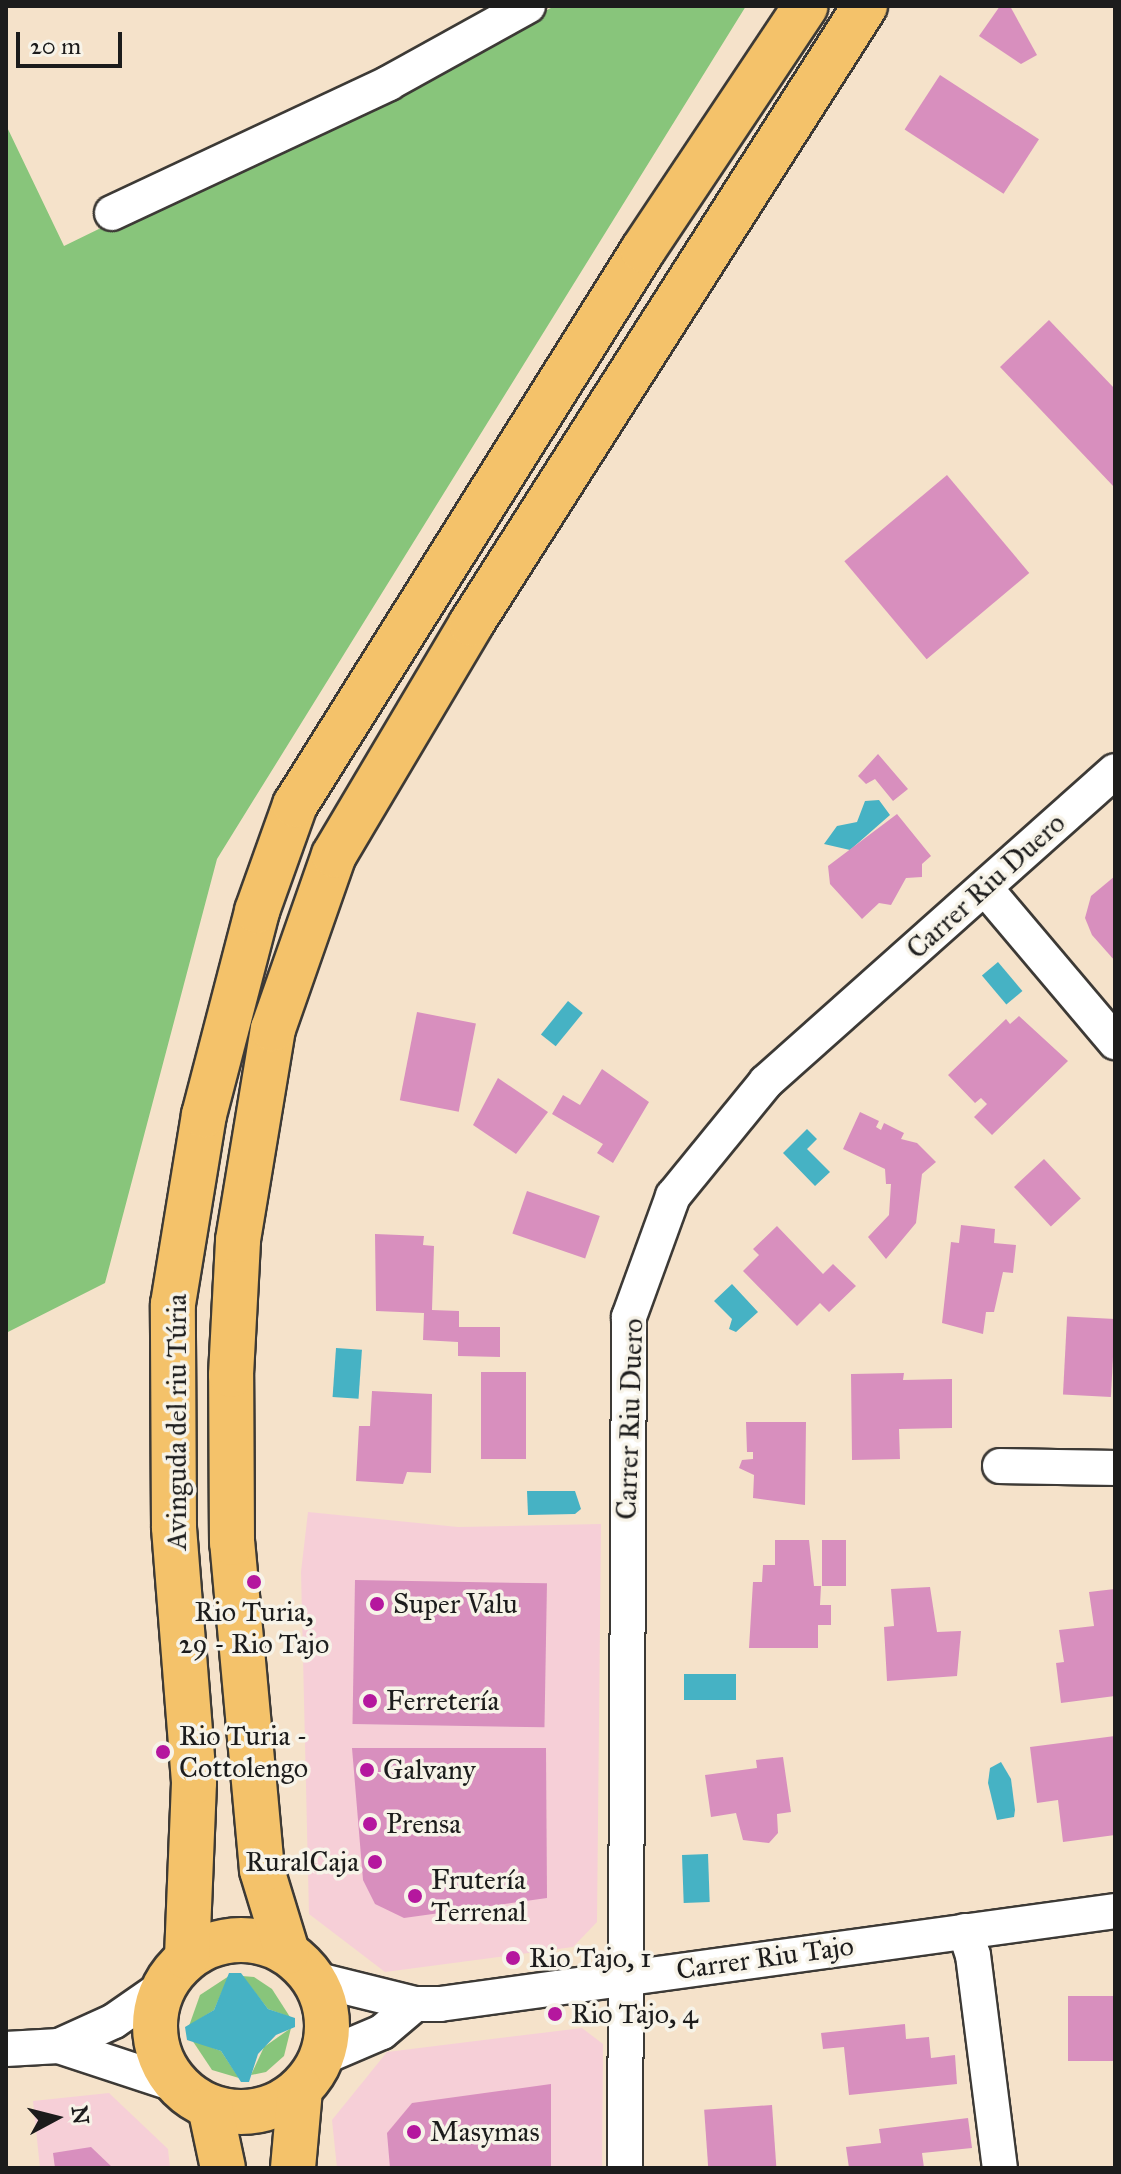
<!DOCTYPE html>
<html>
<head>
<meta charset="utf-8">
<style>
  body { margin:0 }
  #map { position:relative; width:1121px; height:2174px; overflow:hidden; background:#f5e2ca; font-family:"IM FELL Great Primer",serif }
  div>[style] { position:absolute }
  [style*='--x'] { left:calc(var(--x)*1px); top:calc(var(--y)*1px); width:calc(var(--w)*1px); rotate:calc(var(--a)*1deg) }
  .built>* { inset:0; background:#f6cfd7 }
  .green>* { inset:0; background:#88c57b }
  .water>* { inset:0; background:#46b2c4; transform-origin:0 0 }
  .building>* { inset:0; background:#d88fbe; transform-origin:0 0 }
  .roads { filter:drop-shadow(2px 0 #3d3a36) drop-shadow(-2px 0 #3d3a36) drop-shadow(0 2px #3d3a36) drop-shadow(0 -2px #3d3a36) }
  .minor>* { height:34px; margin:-17px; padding:0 17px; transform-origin:17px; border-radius:17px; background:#fff }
  .major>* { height:44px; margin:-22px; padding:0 22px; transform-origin:22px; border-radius:22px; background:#f4c26a }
  .major>.ring { margin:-22px; padding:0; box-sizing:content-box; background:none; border:44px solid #f4c26a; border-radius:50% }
  .dots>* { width:22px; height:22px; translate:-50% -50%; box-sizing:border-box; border:4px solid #f7f3e8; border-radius:50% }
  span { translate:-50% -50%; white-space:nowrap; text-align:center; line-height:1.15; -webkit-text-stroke:7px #f7f3e8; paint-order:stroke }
  .street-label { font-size:28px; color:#1c1c1c }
  .poi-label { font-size:28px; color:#1c1c1c }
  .left { translate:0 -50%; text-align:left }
  .right { translate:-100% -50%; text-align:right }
  .frame { position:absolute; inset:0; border:8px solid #1c1c1c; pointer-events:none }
  .north { position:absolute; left:16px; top:2078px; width:80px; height:80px; -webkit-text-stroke:6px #f7f3e8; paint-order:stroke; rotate:83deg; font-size:22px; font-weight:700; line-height:32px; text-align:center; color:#1c1c1c }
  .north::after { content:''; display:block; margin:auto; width:28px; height:36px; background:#1c1c1c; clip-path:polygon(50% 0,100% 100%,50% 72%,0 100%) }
  .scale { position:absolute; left:16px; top:32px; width:106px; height:36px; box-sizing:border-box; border:4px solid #1c1c1c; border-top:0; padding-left:10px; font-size:24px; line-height:28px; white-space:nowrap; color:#1c1c1c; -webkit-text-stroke:6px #f7f3e8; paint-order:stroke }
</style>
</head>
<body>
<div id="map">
  <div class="built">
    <i style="clip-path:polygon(308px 1512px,458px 1527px,601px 1524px,597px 1922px,573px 1947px,385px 1972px,309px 1914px,301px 1572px)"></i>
    <i style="clip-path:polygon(582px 2028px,603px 2044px,602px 2168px,337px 2168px,332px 2120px,387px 2052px)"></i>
    <i style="clip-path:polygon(109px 2093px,168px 2149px,170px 2168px,40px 2168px,33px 2101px)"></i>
  </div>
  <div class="green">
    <i style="clip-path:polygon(555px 6px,746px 6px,217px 859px,105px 1283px,6px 1333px,6px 125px,64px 246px)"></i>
    <i style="clip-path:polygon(229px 1976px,214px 2010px,189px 2026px,200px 1995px)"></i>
    <i style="clip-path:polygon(242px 1976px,254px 1977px,272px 1989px,290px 2017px,268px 2009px)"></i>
    <i style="clip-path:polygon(291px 2028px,284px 2056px,266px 2072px,251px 2075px,264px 2047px)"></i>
    <i style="clip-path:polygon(192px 2040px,221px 2051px,239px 2078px,212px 2070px)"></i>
  </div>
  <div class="water">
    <i style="clip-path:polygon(879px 800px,890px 815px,850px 850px,824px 844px,837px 826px,857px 822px,865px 801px)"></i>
    <i style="left:998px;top:962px;width:38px;height:21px;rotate:50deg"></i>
    <i style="left:568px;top:1001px;width:19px;height:43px;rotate:39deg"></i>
    <i style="clip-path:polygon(807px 1129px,817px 1139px,807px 1149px,830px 1172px,815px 1186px,783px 1153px)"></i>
    <i style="clip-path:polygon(732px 1284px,758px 1312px,736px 1332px,729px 1329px,732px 1319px,714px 1301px)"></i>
    <i style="left:336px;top:1348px;width:26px;height:49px;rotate:4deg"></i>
    <i style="clip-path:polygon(527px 1491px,575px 1491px,581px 1509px,575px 1514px,528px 1515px)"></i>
    <i style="left:684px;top:1674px;width:52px;height:26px"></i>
    <i style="clip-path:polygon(1001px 1762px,1011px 1779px,1015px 1810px,1014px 1817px,997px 1820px,988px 1783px,990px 1768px)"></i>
    <i style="left:708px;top:1854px;width:48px;height:26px;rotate:88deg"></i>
    <i style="clip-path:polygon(229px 1973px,241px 1973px,268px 2009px,295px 2018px,295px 2027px,276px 2035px,258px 2054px,249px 2082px,241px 2082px,221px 2051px,187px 2040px,185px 2027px,214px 2010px)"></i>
  </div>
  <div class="building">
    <i style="clip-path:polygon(1000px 6px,1010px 6px,1037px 55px,1021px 64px,979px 36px)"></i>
    <i style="left:940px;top:75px;width:118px;height:65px;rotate:33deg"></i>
    <i style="clip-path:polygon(1049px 320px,1115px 389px,1115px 488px,1000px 367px)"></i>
    <i style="left:947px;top:475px;width:128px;height:134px;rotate:50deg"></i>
    <i style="clip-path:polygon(878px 754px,908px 789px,893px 801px,875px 779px,866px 784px,858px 776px)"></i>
    <i style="clip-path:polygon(897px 814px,931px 856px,922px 864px,922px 877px,906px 878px,891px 905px,879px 903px,862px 919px,830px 884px,828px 866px)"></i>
    <i style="clip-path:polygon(1115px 876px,1115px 961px,1092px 935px,1085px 918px,1091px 896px)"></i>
    <i style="left:417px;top:1012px;width:60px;height:90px;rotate:11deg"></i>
    <i style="clip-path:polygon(1019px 1016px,1068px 1061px,992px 1135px,974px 1117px,987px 1104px,981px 1098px,975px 1103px,948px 1075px,1006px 1019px,1010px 1024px)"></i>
    <i style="clip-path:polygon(602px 1069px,649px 1102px,613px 1163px,597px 1153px,603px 1144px,552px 1114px,563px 1095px,580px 1105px)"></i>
    <i style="clip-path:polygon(498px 1078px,548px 1112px,516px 1154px,473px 1125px)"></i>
    <i style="clip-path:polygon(860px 1112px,879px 1121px,876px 1127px,881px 1130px,884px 1123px,904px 1133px,901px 1139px,917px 1143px,936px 1162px,922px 1174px,916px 1223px,886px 1259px,868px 1237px,889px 1215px,891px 1184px,886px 1184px,885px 1169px,843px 1149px)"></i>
    <i style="left:1044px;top:1159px;width:54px;height:41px;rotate:47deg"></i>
    <i style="left:527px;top:1191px;width:77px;height:45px;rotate:19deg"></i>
    <i style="clip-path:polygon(961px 1225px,995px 1229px,994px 1243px,1016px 1245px,1013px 1273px,1003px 1272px,994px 1312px,986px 1312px,983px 1334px,942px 1323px,951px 1242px,959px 1243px)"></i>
    <i style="clip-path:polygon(777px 1226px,823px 1274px,833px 1264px,856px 1286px,829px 1312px,820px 1303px,797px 1326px,743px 1271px,759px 1255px,753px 1249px)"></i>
    <i style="clip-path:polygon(375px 1234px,424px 1236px,423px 1245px,434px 1246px,432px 1310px,459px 1311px,459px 1327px,500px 1327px,500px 1357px,458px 1356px,458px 1342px,423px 1340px,424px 1313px,376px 1311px)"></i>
    <i style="left:1115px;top:1319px;width:78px;height:48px;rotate:93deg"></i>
    <i style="left:481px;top:1372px;width:45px;height:87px"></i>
    <i style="clip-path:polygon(904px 1373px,903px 1380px,952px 1379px,952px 1428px,899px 1429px,900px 1459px,852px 1460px,851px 1374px)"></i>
    <i style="clip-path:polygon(372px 1391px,432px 1394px,431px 1473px,407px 1472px,403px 1484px,356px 1481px,359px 1426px,370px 1426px)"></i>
    <i style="clip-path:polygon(746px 1422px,806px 1422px,805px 1505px,753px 1498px,754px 1475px,739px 1468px,742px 1460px,753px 1459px,753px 1452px,747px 1452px)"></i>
    <i style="clip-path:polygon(775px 1540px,809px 1540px,814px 1586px,821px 1586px,820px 1605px,831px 1605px,831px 1625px,818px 1625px,818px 1648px,749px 1648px,753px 1582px,762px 1582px,763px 1565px,775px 1565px)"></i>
    <i style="left:822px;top:1540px;width:24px;height:46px"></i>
    <i style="left:355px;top:1580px;width:192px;height:144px;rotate:1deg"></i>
    <i style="clip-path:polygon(930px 1587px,937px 1632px,961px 1631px,957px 1676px,887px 1681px,884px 1627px,894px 1626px,891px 1589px)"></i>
    <i style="clip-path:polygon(1115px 1589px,1115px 1696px,1061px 1703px,1056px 1663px,1064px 1662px,1059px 1630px,1094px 1626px,1089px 1592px)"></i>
    <i style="clip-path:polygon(1115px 1736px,1115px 1835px,1063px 1842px,1058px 1800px,1037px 1803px,1030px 1747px)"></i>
    <i style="clip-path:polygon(352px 1748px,546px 1748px,547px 1898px,404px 1918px,375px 1904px,363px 1880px)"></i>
    <i style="clip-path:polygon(783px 1757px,791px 1812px,777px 1814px,778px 1833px,769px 1843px,743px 1840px,736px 1813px,711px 1817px,705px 1775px,757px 1768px,756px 1760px)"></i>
    <i style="left:1115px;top:1996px;width:65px;height:47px;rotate:90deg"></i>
    <i style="clip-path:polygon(905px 2024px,906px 2039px,929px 2037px,931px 2058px,955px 2055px,957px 2084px,849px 2095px,844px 2047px,823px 2049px,821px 2033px)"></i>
    <i style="clip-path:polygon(551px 2084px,551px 2168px,390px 2168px,387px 2133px,412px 2103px)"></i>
    <i style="left:772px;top:2105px;width:63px;height:68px;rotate:86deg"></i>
    <i style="clip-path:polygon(968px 2118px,972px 2148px,922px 2153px,924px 2168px,849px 2168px,846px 2147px,881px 2143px,879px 2129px)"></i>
    <i style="clip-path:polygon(91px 2147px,113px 2168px,55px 2168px,53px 2153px)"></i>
  </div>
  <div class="roads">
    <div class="minor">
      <i style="--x:112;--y:213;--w:306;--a:-25.1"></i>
      <i style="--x:389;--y:83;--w:159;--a:-29"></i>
      <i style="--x:985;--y:888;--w:202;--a:49.8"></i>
      <i style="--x:1000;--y:1466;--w:115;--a:1"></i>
      <i style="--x:965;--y:1931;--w:25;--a:72"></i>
      <i style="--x:973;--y:1955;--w:215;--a:82.8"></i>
      <i style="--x:314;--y:1979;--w:104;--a:13.9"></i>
      <i style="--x:415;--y:2004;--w:25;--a:0"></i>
      <i style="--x:440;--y:2004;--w:681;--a:-7.84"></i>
      <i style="--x:59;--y:2046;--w:60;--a:-24.4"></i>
      <i style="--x:114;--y:2021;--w:60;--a:-34.8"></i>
      <i style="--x:6;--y:2049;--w:53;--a:-3.2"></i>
      <i style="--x:59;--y:2046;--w:124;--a:18.3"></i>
      <i style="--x:321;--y:2058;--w:66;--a:-23.1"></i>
      <i style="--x:382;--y:2032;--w:43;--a:-40.3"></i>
      <i style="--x:625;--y:2168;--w:851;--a:-89.73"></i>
      <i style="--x:629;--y:1317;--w:129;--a:-70"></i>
      <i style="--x:673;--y:1196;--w:147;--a:-50.8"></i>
      <i style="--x:766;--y:1082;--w:467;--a:-41.7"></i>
    </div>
    <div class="major">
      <i class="ring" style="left:155px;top:1940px;width:128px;height:128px"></i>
      <i style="--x:287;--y:1952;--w:86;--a:-107"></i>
      <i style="--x:262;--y:1870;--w:328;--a:-95.2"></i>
      <i style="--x:232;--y:1543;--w:168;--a:-90.3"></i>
      <i style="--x:231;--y:1375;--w:135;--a:-87"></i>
      <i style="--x:238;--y:1240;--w:214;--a:-80.6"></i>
      <i style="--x:273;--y:1029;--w:184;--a:-70.7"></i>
      <i style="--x:334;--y:855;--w:269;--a:-59.3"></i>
      <i style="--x:471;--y:624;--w:733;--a:-57.48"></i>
      <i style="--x:187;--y:1957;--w:175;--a:-87.7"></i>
      <i style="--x:194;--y:1782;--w:256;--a:-94.5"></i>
      <i style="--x:174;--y:1527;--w:223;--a:-90.3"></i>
      <i style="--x:173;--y:1304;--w:192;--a:-80.7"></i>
      <i style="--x:204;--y:1115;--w:211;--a:-75.4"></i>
      <i style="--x:257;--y:911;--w:113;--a:-70.3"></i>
      <i style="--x:295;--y:805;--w:655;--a:-57.91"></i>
      <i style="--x:643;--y:250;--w:293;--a:-56.3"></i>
      <i style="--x:210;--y:2107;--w:62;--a:78"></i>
      <i style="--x:293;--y:2168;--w:79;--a:-84.9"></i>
    </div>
  </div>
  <div class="dots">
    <i style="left:254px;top:1582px;background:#b5179e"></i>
    <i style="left:377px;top:1604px;background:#b5179e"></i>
    <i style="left:370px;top:1701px;background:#b5179e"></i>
    <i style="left:163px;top:1752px;background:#b5179e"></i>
    <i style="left:367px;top:1770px;background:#b5179e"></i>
    <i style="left:370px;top:1824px;background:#b5179e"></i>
    <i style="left:375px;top:1862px;background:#b5179e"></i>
    <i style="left:415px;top:1896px;background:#b5179e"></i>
    <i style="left:513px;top:1958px;background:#b5179e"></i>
    <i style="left:555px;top:2014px;background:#b5179e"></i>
    <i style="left:414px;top:2132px;background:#b5179e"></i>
  </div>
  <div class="street-label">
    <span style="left:986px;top:886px;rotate:-42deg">Carrer Riu Duero</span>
    <span style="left:630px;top:1419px;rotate:-88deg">Carrer Riu Duero</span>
    <span style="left:177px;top:1422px;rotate:-90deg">Avinguda del riu Túria</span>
    <span style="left:765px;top:1958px;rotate:-8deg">Carrer Riu Tajo</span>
  </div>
  <div class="poi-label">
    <span class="left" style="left:393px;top:1604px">Super Valu</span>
    <span style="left:254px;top:1628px">Rio Turia,<br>29 - Rio Tajo</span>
    <span class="left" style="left:386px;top:1701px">Ferretería</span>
    <span class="left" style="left:179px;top:1752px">Rio Turia -<br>Cottolengo</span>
    <span class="left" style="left:383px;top:1770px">Galvany</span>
    <span class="left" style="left:386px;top:1824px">Prensa</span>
    <span class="right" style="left:359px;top:1862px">RuralCaja</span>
    <span class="left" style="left:431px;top:1896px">Frutería<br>Terrenal</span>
    <span class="left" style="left:529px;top:1958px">Rio Tajo, 1</span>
    <span class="left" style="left:571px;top:2014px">Rio Tajo, 4</span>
    <span class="left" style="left:430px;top:2132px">Masymas</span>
  </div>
  <div class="frame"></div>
  <div class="north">N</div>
  <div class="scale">20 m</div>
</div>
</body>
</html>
